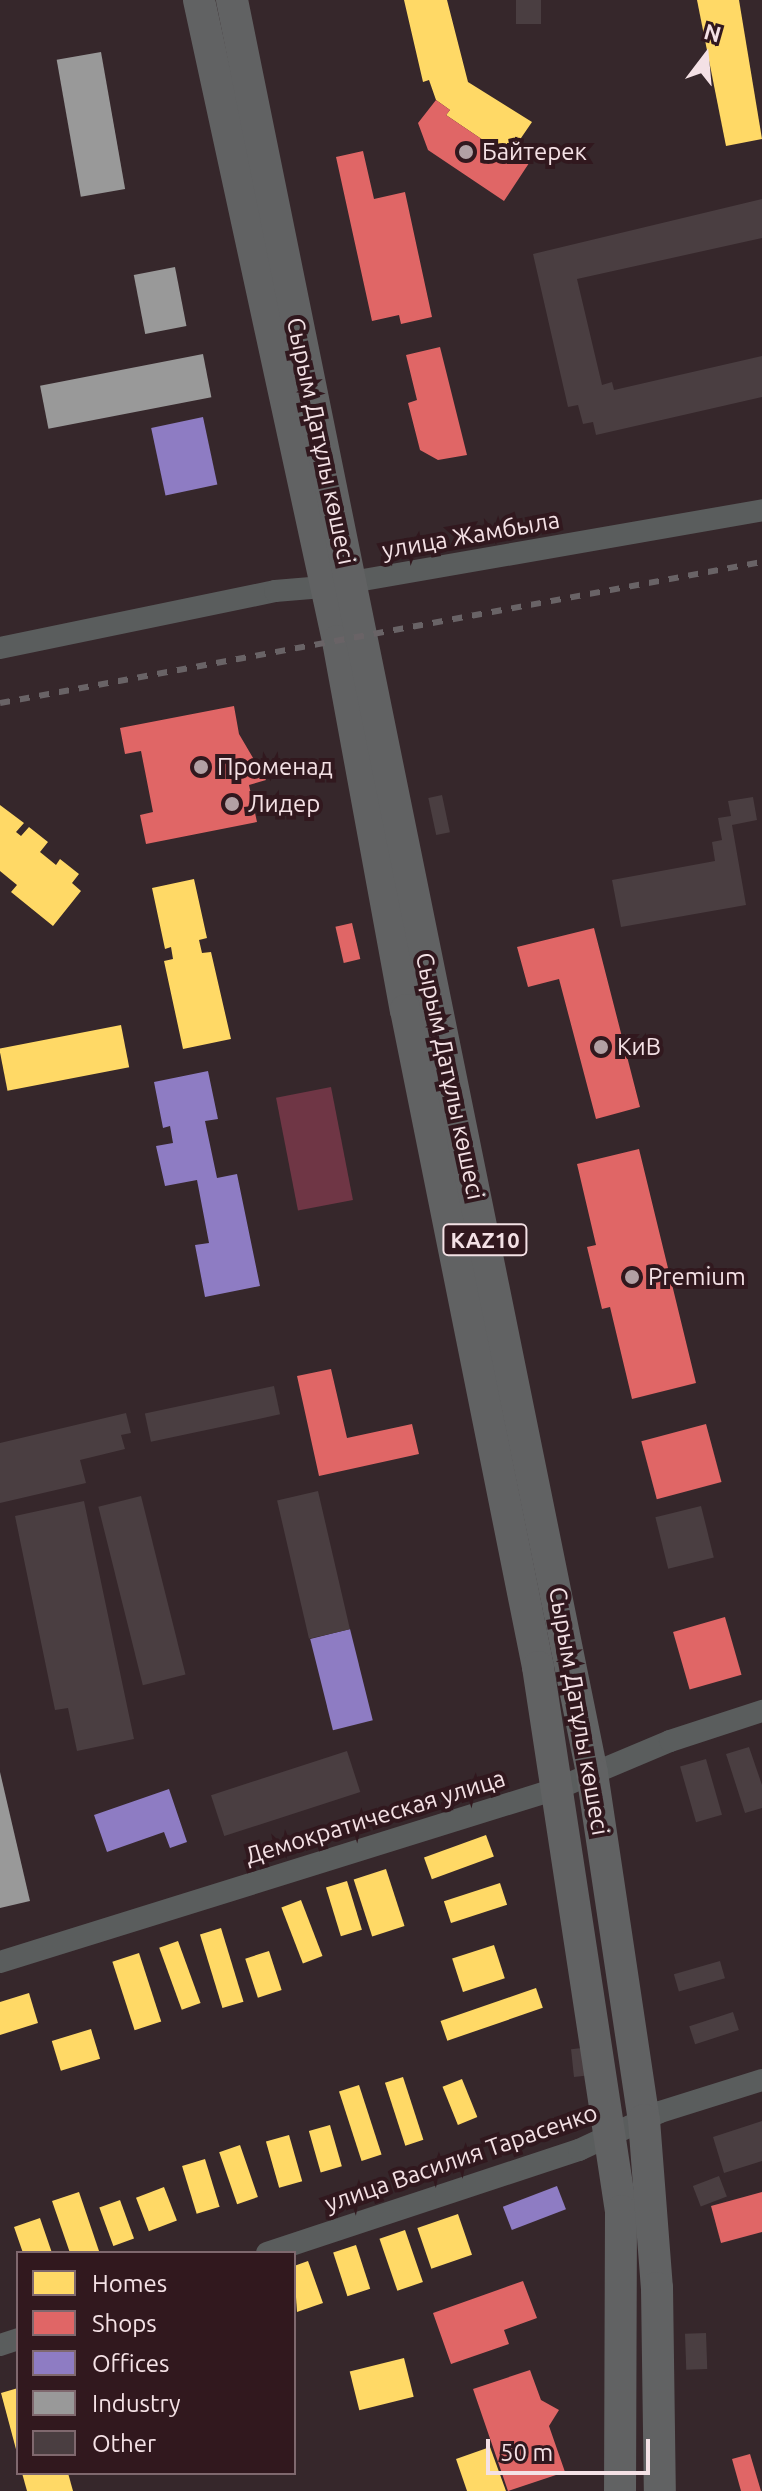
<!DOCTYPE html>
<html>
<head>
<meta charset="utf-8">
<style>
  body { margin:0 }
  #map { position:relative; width:762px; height:2491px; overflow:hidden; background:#36272b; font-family:Ubuntu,sans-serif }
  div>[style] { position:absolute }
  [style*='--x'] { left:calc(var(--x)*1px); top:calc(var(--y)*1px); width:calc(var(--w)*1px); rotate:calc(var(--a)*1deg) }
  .green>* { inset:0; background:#6f3645; transform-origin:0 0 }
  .homes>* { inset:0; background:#ffd966; transform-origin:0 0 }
  .shops>* { inset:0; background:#e06666; transform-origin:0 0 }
  .offices>* { inset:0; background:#8e7cc3; transform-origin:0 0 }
  .industry>* { inset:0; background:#999; transform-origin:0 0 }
  .building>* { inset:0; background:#4a3e41; transform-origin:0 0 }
  .minor>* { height:22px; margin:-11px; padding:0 11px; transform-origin:11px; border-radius:11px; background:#5a5d5d }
  .highway>* { height:32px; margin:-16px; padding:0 16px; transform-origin:16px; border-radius:16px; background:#616263 }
  .rail>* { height:6px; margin-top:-3px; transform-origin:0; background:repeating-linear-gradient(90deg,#696366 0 10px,transparent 0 20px) }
  .dots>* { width:22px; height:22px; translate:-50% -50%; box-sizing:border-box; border:4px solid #31181e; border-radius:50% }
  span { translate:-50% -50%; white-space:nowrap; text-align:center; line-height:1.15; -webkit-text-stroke:8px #31181e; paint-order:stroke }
  .shield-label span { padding:2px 6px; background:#31181e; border:2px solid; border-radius:6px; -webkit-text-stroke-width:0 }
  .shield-label { font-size:22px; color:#f4e1e5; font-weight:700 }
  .poi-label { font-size:24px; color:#f4e1e5 }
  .left { translate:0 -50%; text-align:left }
  .street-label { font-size:24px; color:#f4e1e5 }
  .legend { position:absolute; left:16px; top:2251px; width:280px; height:224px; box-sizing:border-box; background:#31181e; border:2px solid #7f686e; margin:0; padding:10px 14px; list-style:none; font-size:24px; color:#f4e1e5 }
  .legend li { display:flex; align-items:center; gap:16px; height:40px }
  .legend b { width:40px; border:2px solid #7f686e }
  .north { position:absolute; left:666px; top:16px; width:80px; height:80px; -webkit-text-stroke:6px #31181e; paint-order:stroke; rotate:16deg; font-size:22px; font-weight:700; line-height:32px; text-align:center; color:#f4e1e5 }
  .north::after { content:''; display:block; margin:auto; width:28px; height:36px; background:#f4e1e5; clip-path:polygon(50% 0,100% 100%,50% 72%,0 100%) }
  .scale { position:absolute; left:486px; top:2439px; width:164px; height:36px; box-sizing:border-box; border:4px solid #f4e1e5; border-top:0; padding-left:10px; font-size:24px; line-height:28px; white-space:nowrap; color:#f4e1e5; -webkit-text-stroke:6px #31181e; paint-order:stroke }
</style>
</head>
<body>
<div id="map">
  <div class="green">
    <i style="left:331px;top:1087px;width:115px;height:56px;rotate:79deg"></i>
  </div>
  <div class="homes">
    <i style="clip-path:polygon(404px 0,447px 0,468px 82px,532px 122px,508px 157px,446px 115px,450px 110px,436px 100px,429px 80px,423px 82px)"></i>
    <i style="clip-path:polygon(697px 0,739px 0,762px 139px,726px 146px)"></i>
    <i style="clip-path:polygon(0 805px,24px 823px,16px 832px,21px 836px,29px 827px,48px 842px,40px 852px,56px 865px,60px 859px,79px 874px,72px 883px,81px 891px,53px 926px,11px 892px,17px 885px,0 871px)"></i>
    <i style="clip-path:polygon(194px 879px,207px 938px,199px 940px,202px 953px,211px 952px,231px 1039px,183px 1049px,164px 961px,173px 959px,171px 947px,165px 949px,152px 888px)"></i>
    <i style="left:121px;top:1025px;width:43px;height:124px;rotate:79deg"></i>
    <i style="left:486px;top:1835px;width:23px;height:66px;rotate:70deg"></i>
    <i style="left:386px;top:1869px;width:60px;height:34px;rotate:72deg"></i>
    <i style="left:347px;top:1881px;width:51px;height:22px;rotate:73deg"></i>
    <i style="left:500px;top:1883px;width:23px;height:59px;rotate:72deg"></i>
    <i style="left:301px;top:1900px;width:60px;height:21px;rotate:69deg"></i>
    <i style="left:221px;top:1928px;width:77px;height:22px;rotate:73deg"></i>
    <i style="left:178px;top:1941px;width:66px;height:20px;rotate:70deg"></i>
    <i style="left:494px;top:1945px;width:35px;height:44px;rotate:72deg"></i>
    <i style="left:269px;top:1951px;width:41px;height:25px;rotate:72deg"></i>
    <i style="left:139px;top:1953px;width:72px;height:28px;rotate:72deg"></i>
    <i style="left:536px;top:1988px;width:21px;height:101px;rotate:71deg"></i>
    <i style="clip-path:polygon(29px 1993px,38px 2023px,0 2035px,0 2002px)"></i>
    <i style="left:91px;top:2029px;width:31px;height:41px;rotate:73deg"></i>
    <i style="left:403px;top:2077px;width:66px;height:19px;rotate:72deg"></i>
    <i style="left:462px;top:2079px;width:41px;height:21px;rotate:68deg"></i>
    <i style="left:359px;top:2085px;width:73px;height:21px;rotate:72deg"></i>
    <i style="left:330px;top:2125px;width:43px;height:22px;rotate:74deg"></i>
    <i style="left:289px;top:2135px;width:48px;height:24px;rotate:74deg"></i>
    <i style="left:240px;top:2145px;width:55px;height:22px;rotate:71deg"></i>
    <i style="left:205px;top:2159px;width:50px;height:24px;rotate:73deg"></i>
    <i style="left:164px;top:2187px;width:36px;height:30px;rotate:69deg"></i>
    <i style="clip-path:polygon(79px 2192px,99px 2251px,94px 2253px,70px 2253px,52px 2201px)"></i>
    <i style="left:120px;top:2200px;width:41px;height:22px;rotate:70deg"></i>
    <i style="left:458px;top:2214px;width:43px;height:43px;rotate:71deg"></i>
    <i style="clip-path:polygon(40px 2218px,52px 2253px,23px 2253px,14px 2227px)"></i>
    <i style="left:405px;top:2230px;width:55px;height:27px;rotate:71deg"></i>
    <i style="left:356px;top:2245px;width:46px;height:24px;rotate:72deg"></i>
    <i style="clip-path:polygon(308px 2261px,323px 2303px,297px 2312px,294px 2266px)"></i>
    <i style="left:404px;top:2358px;width:40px;height:56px;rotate:76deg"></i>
    <i style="clip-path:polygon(18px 2388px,18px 2453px,17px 2453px,1px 2393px)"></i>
    <i style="clip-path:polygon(490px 2447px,506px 2491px,467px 2491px,456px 2459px)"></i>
    <i style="clip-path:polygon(22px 2473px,68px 2473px,73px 2491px,27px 2491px)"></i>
  </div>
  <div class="shops">
    <i style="clip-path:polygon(436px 100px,450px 110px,446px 115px,508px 157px,518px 142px,535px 154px,504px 201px,428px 150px,418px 123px)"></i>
    <i style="clip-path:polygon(363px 151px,374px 199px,405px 192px,432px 317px,401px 324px,399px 315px,372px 321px,336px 157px)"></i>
    <i style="clip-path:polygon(440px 347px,467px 455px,438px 460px,420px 450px,408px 403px,417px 400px,406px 355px)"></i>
    <i style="clip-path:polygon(234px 706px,239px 734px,266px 780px,249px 785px,257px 822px,146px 844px,140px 815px,153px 812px,141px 751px,125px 754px,120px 728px)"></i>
    <i style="left:352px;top:923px;width:37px;height:17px;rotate:77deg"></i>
    <i style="clip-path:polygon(594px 928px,640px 1107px,596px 1119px,559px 979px,528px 987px,517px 947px)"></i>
    <i style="clip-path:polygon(639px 1149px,696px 1383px,632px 1399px,610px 1307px,602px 1309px,587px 1247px,596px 1245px,577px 1164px)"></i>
    <i style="clip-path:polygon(331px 1369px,347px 1438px,412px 1424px,419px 1454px,319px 1476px,297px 1376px)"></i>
    <i style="left:706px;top:1424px;width:60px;height:67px;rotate:75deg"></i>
    <i style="left:725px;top:1617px;width:60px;height:54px;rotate:74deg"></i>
    <i style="clip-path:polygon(762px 2192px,762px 2232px,721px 2243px,711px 2206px)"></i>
    <i style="clip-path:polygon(523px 2281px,537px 2318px,504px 2330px,509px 2344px,451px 2364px,433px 2313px)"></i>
    <i style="clip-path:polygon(530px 2370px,541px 2400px,559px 2410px,549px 2426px,565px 2472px,508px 2491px,473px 2389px)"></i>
    <i style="clip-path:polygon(750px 2454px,761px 2491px,741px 2491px,732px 2459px)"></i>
  </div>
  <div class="offices">
    <i style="left:203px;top:417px;width:69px;height:53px;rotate:78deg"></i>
    <i style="clip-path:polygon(208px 1071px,218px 1119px,205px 1121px,217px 1178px,237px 1174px,260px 1286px,205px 1297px,195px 1245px,209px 1243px,197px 1180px,165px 1186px,156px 1146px,173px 1143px,170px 1126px,163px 1128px,154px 1082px)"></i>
    <i style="left:350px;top:1629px;width:94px;height:41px;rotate:76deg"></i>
    <i style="clip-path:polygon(169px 1789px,187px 1842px,170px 1848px,164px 1832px,107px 1852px,94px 1815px)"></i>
    <i style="left:557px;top:2186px;width:25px;height:58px;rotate:69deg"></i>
  </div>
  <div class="industry">
    <i style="left:101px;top:52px;width:139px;height:45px;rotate:80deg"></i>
    <i style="left:175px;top:267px;width:60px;height:42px;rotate:79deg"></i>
    <i style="left:203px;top:354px;width:44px;height:166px;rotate:79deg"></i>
    <i style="clip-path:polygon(0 1772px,30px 1901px,0 1908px)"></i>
  </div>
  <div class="building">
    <i style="left:516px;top:0;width:25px;height:24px"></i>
    <i style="clip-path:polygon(762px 199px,762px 238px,577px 279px,602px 385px,612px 382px,614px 390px,762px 356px,762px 397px,596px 435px,593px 422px,583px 424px,578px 405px,568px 407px,533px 254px)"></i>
    <i style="left:442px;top:795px;width:38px;height:14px;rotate:78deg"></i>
    <i style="clip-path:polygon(753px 797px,757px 820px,732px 825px,746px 905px,621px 927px,612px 880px,715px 861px,712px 842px,722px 840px,718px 818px,731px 816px,728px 801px)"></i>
    <i style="left:274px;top:1386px;width:29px;height:132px;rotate:78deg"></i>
    <i style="clip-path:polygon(126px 1413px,131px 1433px,121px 1435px,125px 1449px,80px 1460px,86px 1483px,0 1503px,0 1443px)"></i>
    <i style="left:318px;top:1491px;width:142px;height:42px;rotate:77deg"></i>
    <i style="left:141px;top:1496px;width:184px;height:44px;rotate:76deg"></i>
    <i style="clip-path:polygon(84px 1501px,134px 1739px,77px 1751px,68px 1708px,55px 1710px,15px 1516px)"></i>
    <i style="left:701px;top:1506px;width:53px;height:47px;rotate:76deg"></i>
    <i style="clip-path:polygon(749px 1747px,762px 1785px,762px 1808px,745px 1813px,726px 1754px)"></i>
    <i style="left:347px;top:1751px;width:43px;height:143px;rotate:72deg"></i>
    <i style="left:706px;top:1759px;width:58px;height:27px;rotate:74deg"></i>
    <i style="left:720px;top:1961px;width:18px;height:48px;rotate:74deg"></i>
    <i style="left:733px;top:2012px;width:19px;height:46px;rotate:72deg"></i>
    <i style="left:582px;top:2048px;width:28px;height:11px;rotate:84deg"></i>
    <i style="clip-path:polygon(762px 2121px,762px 2161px,724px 2173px,713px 2137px)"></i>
    <i style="left:719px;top:2176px;width:22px;height:28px;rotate:69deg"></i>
    <i style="left:706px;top:2333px;width:36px;height:21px;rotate:88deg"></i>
  </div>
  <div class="minor">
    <i style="--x:0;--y:648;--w:281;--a:-11.7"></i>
    <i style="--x:275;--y:591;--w:48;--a:-4.8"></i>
    <i style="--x:323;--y:587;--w:446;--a:-9.9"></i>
    <i style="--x:0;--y:1962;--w:582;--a:-17.28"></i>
    <i style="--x:556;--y:1789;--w:124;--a:-22.8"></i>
    <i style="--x:670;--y:1741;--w:97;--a:-18.1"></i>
    <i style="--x:267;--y:2253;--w:329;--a:-18.3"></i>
    <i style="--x:579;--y:2150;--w:89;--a:-25.1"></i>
    <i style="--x:660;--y:2112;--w:107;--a:-17.4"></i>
    <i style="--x:0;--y:2345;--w:19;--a:-18"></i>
  </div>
  <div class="highway">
    <i style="--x:199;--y:0;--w:656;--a:77.76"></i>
    <i style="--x:338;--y:641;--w:375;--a:79.6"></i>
    <i style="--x:406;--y:1010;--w:670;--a:78.64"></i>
    <i style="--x:538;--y:1667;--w:550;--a:81.33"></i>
    <i style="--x:621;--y:2211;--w:280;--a:90.2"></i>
    <i style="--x:232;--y:0;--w:1809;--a:78.52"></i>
    <i style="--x:592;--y:1773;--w:351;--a:81.5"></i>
    <i style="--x:644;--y:2120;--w:169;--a:85.6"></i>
    <i style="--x:657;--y:2288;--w:203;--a:89.2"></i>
  </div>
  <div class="rail">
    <i style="--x:0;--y:703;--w:775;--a:-10.48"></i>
  </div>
  <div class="dots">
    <i style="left:466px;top:152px;background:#b2a0a4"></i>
    <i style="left:201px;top:767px;background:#b2a0a4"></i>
    <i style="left:232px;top:804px;background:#b2a0a4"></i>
    <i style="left:601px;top:1047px;background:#b2a0a4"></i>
    <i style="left:632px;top:1277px;background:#b2a0a4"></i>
  </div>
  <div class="shield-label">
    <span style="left:485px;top:1240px">KAZ10</span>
  </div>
  <div class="poi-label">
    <span class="left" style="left:482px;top:152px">Байтерек</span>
    <span class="left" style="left:217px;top:767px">Променад</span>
    <span class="left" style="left:248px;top:804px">Лидер</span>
    <span class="left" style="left:617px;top:1047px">КиВ</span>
    <span class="left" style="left:648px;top:1277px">Premium</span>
  </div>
  <div class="street-label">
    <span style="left:321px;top:441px;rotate:78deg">Сырым Датұлы көшесі</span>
    <span style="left:471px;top:535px;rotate:-10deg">улица Жамбыла</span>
    <span style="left:450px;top:1076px;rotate:78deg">Сырым Датұлы көшесі</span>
    <span style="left:579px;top:1711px;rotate:80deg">Сырым Датұлы көшесі</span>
    <span style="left:375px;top:1817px;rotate:-17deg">Демократическая улица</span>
    <span style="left:461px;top:2158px;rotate:-19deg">улица Василия Тарасенко</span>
  </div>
  <ul class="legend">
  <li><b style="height:22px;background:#ffd966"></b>Homes</li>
  <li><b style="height:22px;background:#e06666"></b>Shops</li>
  <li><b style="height:22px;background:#8e7cc3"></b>Offices</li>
  <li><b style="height:22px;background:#999"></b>Industry</li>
  <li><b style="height:22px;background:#4a3e41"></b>Other</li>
  </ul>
  <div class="north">N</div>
  <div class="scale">50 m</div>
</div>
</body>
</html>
